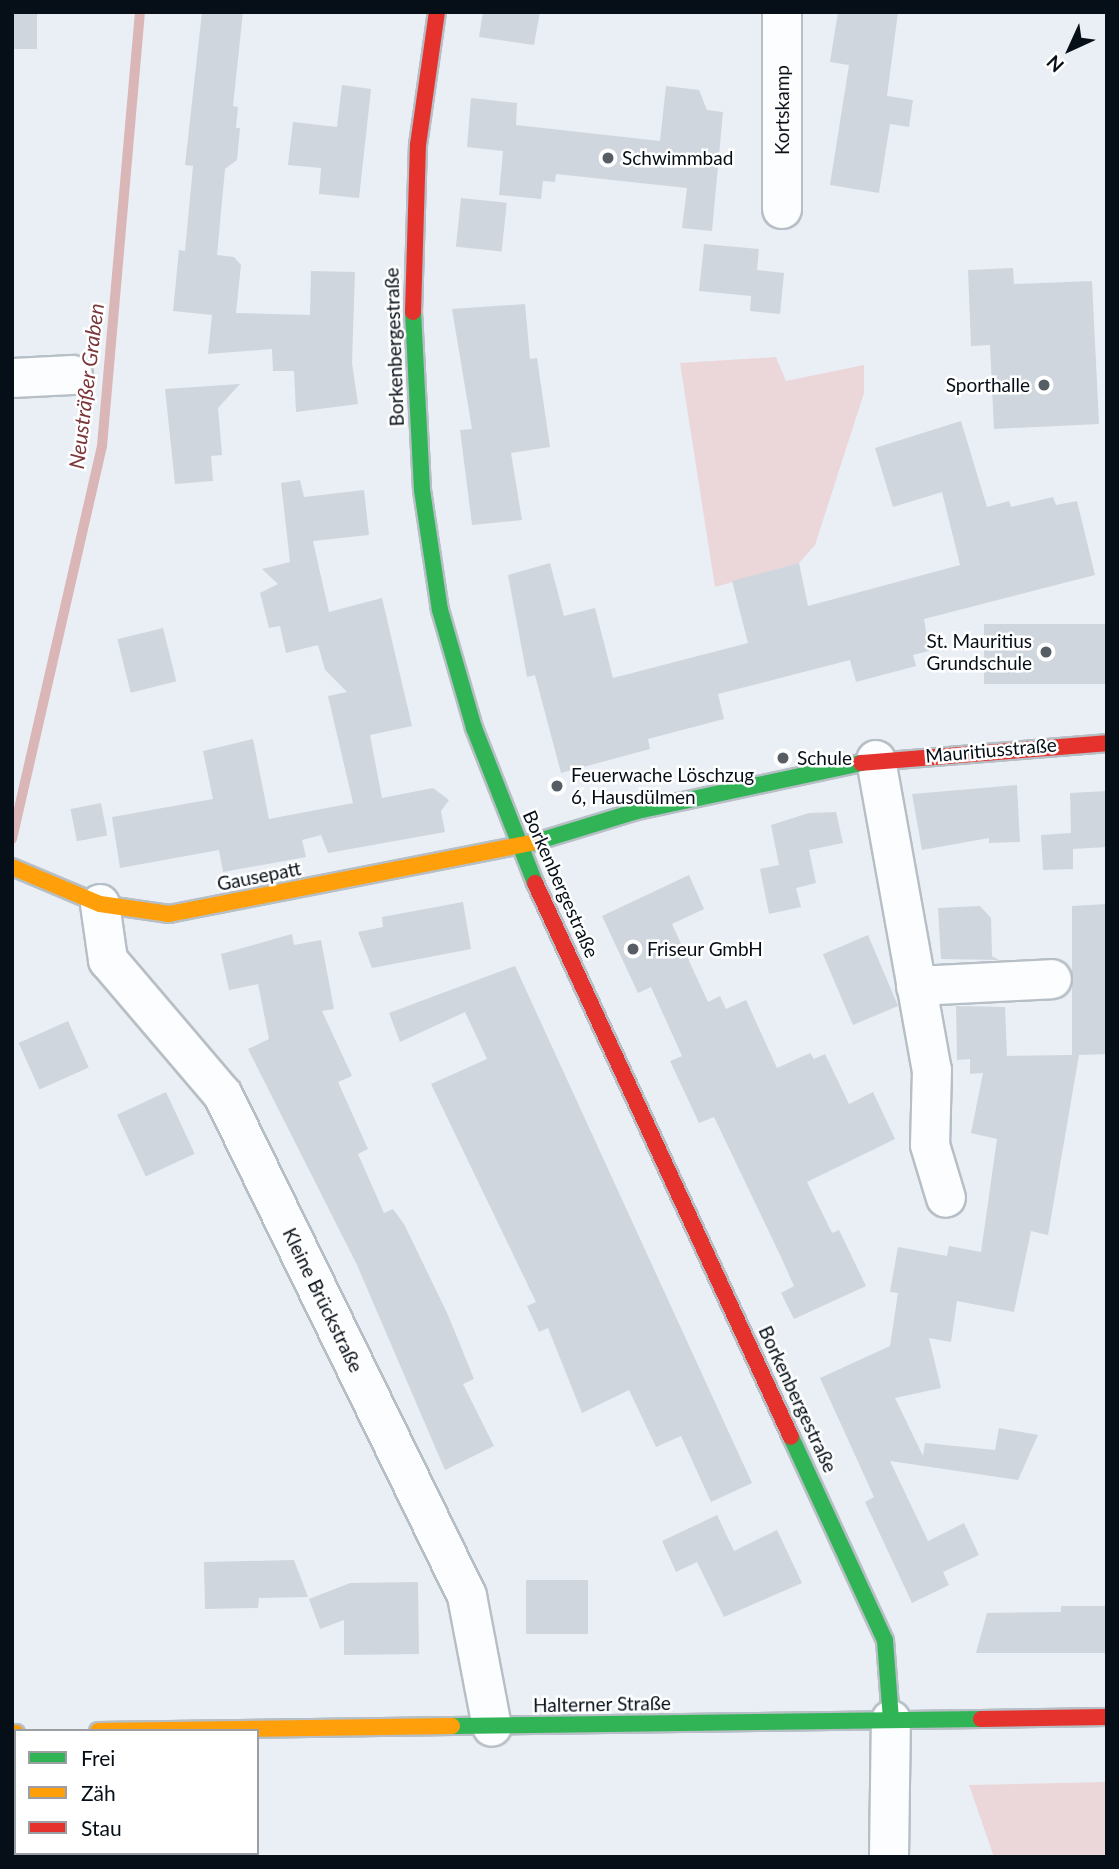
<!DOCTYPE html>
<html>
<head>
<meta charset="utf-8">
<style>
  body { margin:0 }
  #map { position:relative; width:1119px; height:1869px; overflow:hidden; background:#eaeff5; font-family:Lato,sans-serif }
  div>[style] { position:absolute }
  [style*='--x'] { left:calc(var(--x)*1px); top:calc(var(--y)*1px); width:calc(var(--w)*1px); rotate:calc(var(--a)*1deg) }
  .green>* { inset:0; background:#ebd6d9 }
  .stream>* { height:10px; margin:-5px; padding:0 5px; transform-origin:5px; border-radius:5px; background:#dbb6b7 }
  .building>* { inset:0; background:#cfd6de; transform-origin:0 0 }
  .roads { filter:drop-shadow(2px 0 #b7bfc6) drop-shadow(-2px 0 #b7bfc6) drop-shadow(0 2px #b7bfc6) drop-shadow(0 -2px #b7bfc6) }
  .street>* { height:38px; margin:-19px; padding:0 19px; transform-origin:19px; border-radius:19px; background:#fcfdfe }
  .fast>* { height:16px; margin:-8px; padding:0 8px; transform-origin:8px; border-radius:8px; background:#30b455 }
  .slow>* { height:16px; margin:-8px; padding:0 8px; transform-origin:8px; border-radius:8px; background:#ff9f0a }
  .jam>* { height:16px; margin:-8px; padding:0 8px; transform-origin:8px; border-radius:8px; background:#e5322d }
  .dots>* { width:19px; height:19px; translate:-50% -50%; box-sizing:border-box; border:4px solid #fff; border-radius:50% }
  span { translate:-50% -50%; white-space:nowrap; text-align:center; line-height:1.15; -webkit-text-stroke:5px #fff; paint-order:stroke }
  .street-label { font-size:19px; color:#060f18 }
  .poi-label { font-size:19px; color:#060f18 }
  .left { translate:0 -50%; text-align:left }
  .right { translate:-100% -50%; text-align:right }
  .water-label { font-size:21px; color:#7c373a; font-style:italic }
  .frame { position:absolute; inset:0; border:14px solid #060f18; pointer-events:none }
  .legend { position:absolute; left:14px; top:1729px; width:245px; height:126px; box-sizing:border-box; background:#fff; border:2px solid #9b9fa3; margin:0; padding:9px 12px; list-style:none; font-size:21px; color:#060f18 }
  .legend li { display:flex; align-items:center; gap:14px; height:35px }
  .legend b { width:35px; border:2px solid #9b9fa3 }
  .north { position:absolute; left:1035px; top:14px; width:70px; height:70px; -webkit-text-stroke:5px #fff; paint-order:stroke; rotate:225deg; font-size:19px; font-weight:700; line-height:28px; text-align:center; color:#060f18 }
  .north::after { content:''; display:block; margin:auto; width:24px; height:32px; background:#060f18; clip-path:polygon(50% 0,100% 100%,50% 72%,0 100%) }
</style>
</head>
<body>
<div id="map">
  <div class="green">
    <i style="clip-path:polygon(776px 357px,786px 381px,864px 365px,864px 393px,815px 545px,799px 563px,715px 587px,680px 363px)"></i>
    <i style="clip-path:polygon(1107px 1782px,1107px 1857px,994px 1857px,969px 1785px)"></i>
  </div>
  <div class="stream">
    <i style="--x:12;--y:839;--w:403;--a:-77.1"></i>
    <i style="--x:102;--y:446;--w:436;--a:-85"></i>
  </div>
  <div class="building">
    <i style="left:12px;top:12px;width:25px;height:37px"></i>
    <i style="clip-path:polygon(202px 12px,243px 12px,233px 106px,238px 107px,236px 128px,240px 128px,237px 160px,225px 169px,217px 255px,234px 257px,241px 265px,236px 313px,310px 315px,311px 271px,355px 272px,352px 363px,358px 404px,296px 412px,294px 371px,273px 371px,272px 349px,208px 354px,212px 315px,173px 311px,179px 250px,185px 251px,193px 166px,185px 165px)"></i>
    <i style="clip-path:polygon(483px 12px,540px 12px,534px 45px,479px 37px)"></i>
    <i style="clip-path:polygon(838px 12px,898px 12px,887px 96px,913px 100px,909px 127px,890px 124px,879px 193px,830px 185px,849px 65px,830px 62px)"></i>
    <i style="clip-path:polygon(342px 85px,371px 89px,359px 198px,319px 194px,321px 168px,288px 165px,293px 122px,337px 127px)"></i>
    <i style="clip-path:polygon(666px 86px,699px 90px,707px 110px,723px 112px,712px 231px,682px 228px,687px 188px,556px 174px,555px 182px,543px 181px,541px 199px,499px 195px,503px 151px,467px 147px,471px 98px,517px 103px,516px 125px,660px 141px)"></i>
    <i style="left:461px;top:198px;width:46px;height:49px;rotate:6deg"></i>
    <i style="clip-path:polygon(704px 244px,759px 249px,757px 270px,784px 273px,780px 314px,750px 311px,751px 296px,699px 291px)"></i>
    <i style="clip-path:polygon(1013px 268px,1014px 284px,1092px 281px,1099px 424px,994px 429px,990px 345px,971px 346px,968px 270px)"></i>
    <i style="clip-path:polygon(525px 304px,530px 359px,537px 358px,550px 447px,511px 453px,522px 520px,472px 525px,460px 430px,472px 429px,452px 309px)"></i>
    <i style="clip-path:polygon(240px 384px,218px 408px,222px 455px,211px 456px,213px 481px,175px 484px,165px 389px)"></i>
    <i style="clip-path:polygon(961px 421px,987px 507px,1009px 501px,1011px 507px,1053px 497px,1056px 505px,1077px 501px,1095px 575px,924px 619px,929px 651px,913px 655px,916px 666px,856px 682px,850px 660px,718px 694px,724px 719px,648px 739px,650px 749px,561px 773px,535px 675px,527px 677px,508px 575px,550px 563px,564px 616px,595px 608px,613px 678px,748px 643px,732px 581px,799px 563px,808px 606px,960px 565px,942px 492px,893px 507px,875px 448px)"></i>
    <i style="clip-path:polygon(300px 480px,304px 497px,364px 490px,369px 535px,313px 541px,329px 612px,382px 598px,412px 726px,370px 735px,382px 798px,433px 788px,449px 800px,441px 811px,445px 832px,328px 853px,321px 835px,302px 840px,306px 857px,223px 872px,219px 850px,120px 868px,112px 817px,213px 799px,203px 751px,253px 739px,269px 819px,353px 803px,328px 696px,347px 692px,325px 670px,318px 645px,286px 653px,280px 626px,269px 628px,260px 593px,278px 584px,262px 569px,290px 562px,281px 483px)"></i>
    <i style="left:1107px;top:624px;width:60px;height:123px;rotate:90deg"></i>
    <i style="left:163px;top:628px;width:55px;height:47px;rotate:76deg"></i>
    <i style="clip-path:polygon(1017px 785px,1020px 842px,989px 843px,989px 838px,922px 850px,912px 794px)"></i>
    <i style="clip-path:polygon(1107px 791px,1107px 847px,1073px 849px,1073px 869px,1043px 870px,1041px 835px,1071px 833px,1070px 793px)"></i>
    <i style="left:101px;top:803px;width:33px;height:31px;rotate:79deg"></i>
    <i style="clip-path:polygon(836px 812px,843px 843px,809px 850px,816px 883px,796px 888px,801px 907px,769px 914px,760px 869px,779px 865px,771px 825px,809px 813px)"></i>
    <i style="clip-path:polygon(689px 875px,704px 909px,672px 924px,708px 1002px,720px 996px,726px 1009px,746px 1000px,777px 1068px,810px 1053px,814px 1059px,825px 1054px,849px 1104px,873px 1092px,895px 1139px,807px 1182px,832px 1233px,839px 1230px,866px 1286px,794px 1319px,781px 1293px,794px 1286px,781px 1257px,714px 1117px,699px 1123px,670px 1061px,682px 1056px,651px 987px,638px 993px,602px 916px)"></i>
    <i style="clip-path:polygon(463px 902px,471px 949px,372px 968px,358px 932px,383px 927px,382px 917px)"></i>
    <i style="clip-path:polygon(1107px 904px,1107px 1054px,1079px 1055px,1048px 1235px,1031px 1231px,1014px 1312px,957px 1301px,951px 1342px,929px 1338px,941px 1388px,895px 1398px,923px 1456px,925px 1443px,995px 1450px,999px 1428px,1038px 1435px,1018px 1480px,890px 1461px,928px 1541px,964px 1523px,979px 1555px,943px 1572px,949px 1585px,912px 1603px,865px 1502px,874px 1497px,820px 1378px,890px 1346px,898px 1293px,890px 1292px,898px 1247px,947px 1256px,949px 1246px,981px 1252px,997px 1139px,971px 1133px,983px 1073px,970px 1074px,970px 1059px,957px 1060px,956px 1006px,1005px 1007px,1007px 1056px,1072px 1055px,1072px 906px)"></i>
    <i style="clip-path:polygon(980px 906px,991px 918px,992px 956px,999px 960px,941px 959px,938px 908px)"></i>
    <i style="clip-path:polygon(292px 934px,294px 945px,321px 940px,334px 1009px,322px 1011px,352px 1076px,338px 1082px,368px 1149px,358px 1154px,384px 1213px,393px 1209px,404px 1224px,448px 1315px,474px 1379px,463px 1384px,494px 1446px,445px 1470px,357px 1265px,248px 1049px,269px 1039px,258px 984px,229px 990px,221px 954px)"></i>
    <i style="left:868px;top:935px;width:77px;height:49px;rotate:67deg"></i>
    <i style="clip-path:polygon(515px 966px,752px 1483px,711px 1502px,681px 1436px,656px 1447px,629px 1390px,582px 1413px,548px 1328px,539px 1332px,527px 1306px,536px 1302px,431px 1084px,487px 1059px,465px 1012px,400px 1042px,389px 1013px)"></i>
    <i style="left:68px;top:1021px;width:51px;height:54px;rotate:66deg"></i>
    <i style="left:166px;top:1092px;width:68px;height:54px;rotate:65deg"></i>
    <i style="clip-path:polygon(717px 1515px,734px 1551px,777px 1530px,802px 1583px,724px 1617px,697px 1562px,676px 1572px,662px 1541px)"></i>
    <i style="clip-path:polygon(294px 1560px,308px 1597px,259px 1598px,258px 1608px,205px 1609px,204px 1562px)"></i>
    <i style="left:588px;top:1580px;width:54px;height:62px;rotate:90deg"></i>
    <i style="clip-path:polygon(418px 1582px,419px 1654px,344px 1655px,344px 1620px,320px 1629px,309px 1599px,350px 1583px)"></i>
    <i style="clip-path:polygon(1061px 1606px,1107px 1606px,1107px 1653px,976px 1653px,987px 1613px,1061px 1612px)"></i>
  </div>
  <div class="roads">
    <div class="street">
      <i style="--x:782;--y:12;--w:197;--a:90"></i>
      <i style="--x:12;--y:378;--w:61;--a:-2.8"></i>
      <i style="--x:876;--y:760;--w:315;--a:79.8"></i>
      <i style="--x:932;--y:1070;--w:75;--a:91.5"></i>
      <i style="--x:930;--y:1145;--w:55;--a:73.2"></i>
      <i style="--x:100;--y:904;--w:57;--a:81.9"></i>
      <i style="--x:108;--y:960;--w:177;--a:49.6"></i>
      <i style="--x:223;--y:1095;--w:557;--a:64.03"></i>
      <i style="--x:467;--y:1596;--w:133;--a:79.2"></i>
      <i style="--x:916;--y:986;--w:136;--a:-2.9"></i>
      <i style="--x:889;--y:1857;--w:137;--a:-89.2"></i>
    </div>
    <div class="fast">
      <i style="--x:413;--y:312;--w:178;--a:87.1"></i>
      <i style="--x:422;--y:490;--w:121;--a:81.5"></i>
      <i style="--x:440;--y:610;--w:123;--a:73.9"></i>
      <i style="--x:474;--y:728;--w:167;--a:68.5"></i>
      <i style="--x:532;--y:843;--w:110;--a:-16.9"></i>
      <i style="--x:637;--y:811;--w:229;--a:-12.1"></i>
      <i style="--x:791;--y:1437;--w:224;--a:65.2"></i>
      <i style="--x:885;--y:1640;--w:80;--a:85.7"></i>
      <i style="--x:452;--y:1726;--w:529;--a:-0.76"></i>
    </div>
    <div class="slow">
      <i style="--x:12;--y:867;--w:95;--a:22.8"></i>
      <i style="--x:100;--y:904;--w:70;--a:8.2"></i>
      <i style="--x:169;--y:914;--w:370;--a:-11.1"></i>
      <i style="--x:98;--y:1731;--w:354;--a:-0.8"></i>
      <i style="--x:12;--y:1733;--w:4;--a:0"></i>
    </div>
    <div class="jam">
      <i style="--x:413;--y:312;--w:167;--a:-88.3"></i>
      <i style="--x:418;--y:145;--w:134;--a:-81.9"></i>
      <i style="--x:861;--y:763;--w:247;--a:-4.6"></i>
      <i style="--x:535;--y:883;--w:610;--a:65.2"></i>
      <i style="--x:981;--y:1719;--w:126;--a:-0.9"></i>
    </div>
  </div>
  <div class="dots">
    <i style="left:608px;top:158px;background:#565d65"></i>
    <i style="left:1044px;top:385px;background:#565d65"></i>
    <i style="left:1046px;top:652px;background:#565d65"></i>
    <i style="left:783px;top:758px;background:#565d65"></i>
    <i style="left:557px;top:786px;background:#565d65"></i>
    <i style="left:633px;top:949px;background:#565d65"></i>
  </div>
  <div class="street-label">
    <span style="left:782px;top:110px;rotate:-90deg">Kortskamp</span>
    <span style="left:394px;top:347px;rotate:-92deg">Borkenbergestraße</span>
    <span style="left:991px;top:750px;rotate:-5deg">Mauritiusstraße</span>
    <span style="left:259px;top:876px;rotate:-11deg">Gausepatt</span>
    <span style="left:561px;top:884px;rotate:66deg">Borkenbergestraße</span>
    <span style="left:323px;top:1300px;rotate:64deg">Kleine Brückstraße</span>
    <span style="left:798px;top:1399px;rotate:65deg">Borkenbergestraße</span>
    <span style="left:602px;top:1704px;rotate:-1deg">Halterner Straße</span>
  </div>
  <div class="poi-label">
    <span class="left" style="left:622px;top:158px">Schwimmbad</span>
    <span class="right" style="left:1030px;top:385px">Sporthalle</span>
    <span class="right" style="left:1032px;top:652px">St. Mauritius<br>Grundschule</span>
    <span class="left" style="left:797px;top:758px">Schule</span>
    <span class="left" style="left:571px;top:786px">Feuerwache Löschzug<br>6, Hausdülmen</span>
    <span class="left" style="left:647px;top:949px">Friseur GmbH</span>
  </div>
  <div class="water-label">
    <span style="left:86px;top:386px;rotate:-83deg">Neusträßer Graben</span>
  </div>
  <div class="frame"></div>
  <ul class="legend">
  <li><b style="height:9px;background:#30b455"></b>Frei</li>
  <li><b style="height:9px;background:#ff9f0a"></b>Zäh</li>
  <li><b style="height:9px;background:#e5322d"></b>Stau</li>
  </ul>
  <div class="north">N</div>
</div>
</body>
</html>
